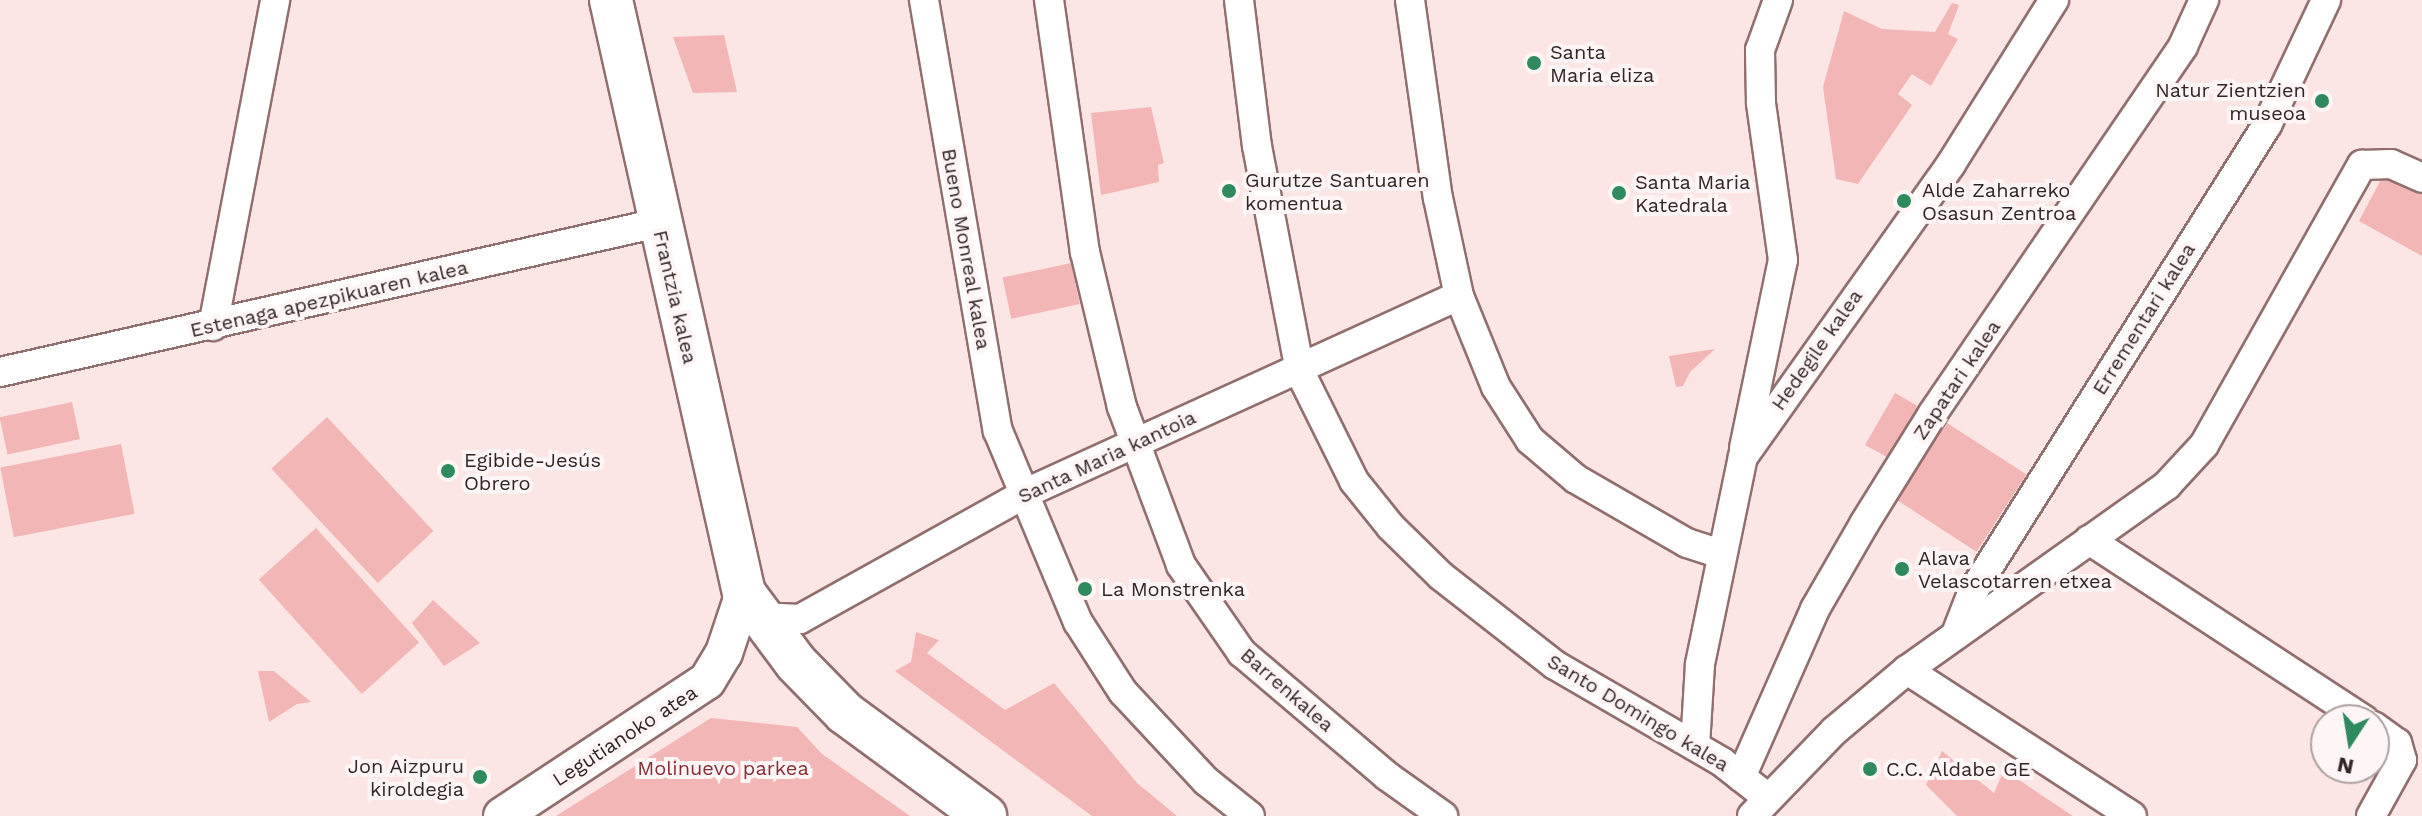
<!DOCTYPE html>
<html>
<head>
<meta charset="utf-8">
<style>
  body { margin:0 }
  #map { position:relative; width:2422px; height:816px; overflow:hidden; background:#fce5e5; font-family:"Work Sans",sans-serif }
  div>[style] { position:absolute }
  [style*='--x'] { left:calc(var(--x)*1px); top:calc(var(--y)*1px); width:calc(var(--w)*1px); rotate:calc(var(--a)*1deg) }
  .green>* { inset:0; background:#f3b6b6; transform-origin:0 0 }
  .roads { filter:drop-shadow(2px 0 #916f6f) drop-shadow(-2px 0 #916f6f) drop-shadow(0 2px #916f6f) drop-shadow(0 -2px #916f6f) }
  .minor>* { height:28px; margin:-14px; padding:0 14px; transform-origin:14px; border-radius:14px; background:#fff }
  .tertiary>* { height:36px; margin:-18px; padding:0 18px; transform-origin:18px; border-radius:18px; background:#fff }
  .secondary>* { height:42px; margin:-21px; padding:0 21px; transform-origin:21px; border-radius:21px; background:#fff }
  .dots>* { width:22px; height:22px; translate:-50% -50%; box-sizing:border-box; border:4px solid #fef6f6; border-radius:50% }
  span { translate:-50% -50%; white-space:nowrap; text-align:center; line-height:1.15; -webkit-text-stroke:8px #fef6f6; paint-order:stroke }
  .poi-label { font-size:20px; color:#332525 }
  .left { translate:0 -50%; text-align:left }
  .right { translate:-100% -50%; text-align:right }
  .street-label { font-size:20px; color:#332525 }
  .park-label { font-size:20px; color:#872d36 }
  .north { position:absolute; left:2310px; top:704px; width:80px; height:80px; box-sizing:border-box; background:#fef6f6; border:2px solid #ada2a2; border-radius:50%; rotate:192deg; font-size:22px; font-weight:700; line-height:32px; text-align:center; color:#332525 }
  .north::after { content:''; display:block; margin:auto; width:28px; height:36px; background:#2f8a60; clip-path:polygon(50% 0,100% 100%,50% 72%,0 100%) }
</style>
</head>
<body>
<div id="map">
  <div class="green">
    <i style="clip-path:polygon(1952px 3px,1959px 5px,1948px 34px,1958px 39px,1931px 86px,1912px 74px,1898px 94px,1912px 105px,1858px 184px,1836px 179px,1823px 87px,1844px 11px,1882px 29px,1935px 32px)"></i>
    <i style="clip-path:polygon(724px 35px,737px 92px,693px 93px,673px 37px)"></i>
    <i style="clip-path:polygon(1151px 107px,1164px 163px,1158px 165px,1159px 182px,1101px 195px,1091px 113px)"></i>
    <i style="clip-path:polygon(2385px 172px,2422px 190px,2422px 256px,2359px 221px)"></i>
    <i style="left:1071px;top:263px;width:42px;height:70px;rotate:78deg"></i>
    <i style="clip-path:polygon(1715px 349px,1690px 372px,1683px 386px,1676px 387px,1669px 356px)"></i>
    <i style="clip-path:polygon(1895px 393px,1916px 405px,1921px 419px,1896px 462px,1865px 445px)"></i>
    <i style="left:72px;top:402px;width:38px;height:74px;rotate:78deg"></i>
    <i style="left:327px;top:417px;width:156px;height:76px;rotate:47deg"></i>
    <i style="left:1941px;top:419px;width:102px;height:92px;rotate:33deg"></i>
    <i style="left:121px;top:444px;width:71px;height:123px;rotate:79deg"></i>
    <i style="left:316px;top:528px;width:154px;height:77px;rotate:48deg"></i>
    <i style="clip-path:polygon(433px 600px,480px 643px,444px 666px,412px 623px)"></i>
    <i style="clip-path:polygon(916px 632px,939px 640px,927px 653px,1005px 710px,1054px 683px,1137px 783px,1177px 816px,1092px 816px,895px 671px,911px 662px)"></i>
    <i style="clip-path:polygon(258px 671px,274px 671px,311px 702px,297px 704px,269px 722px)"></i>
    <i style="clip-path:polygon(711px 718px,797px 727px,822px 754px,910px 816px,556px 816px)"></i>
    <i style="clip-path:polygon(1942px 751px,1994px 793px,2004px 770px,2073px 816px,1957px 816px,1926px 785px)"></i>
  </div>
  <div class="roads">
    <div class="minor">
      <i style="--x:924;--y:0;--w:437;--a:80.3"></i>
      <i style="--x:998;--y:431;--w:207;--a:67.3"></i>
      <i style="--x:1078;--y:622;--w:83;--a:57.3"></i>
      <i style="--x:1123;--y:692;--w:122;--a:47"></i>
      <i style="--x:1206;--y:781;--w:56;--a:38.5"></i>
      <i style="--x:1049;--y:0;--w:255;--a:81.9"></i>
      <i style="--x:1085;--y:252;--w:159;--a:76.6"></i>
      <i style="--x:1122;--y:407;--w:169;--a:69.5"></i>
      <i style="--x:1181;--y:565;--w:107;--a:55.3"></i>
      <i style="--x:1242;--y:653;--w:190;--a:40.3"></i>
      <i style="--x:1387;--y:776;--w:69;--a:35.5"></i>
      <i style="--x:1239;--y:0;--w:147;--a:83"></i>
      <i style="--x:1257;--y:146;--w:230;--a:79.2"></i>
      <i style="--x:1300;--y:372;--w:122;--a:63.6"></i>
      <i style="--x:1354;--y:481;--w:59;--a:51.2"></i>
      <i style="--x:1391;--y:527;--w:70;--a:44.4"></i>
      <i style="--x:1441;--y:576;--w:145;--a:38"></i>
      <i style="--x:1555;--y:665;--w:193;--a:30.1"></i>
      <i style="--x:1722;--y:762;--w:58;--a:38"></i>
      <i style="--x:1410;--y:0;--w:200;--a:82"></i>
      <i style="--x:1438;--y:198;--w:100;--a:77.9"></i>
      <i style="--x:1459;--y:296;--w:98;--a:67.9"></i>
      <i style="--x:1496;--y:387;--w:63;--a:57.3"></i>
      <i style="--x:1530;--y:440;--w:60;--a:40.3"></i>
      <i style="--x:1576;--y:479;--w:128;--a:30"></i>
      <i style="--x:1687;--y:543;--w:36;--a:18"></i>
      <i style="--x:213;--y:326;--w:332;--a:-79.2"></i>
      <i style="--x:0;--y:372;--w:675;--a:-12.76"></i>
      <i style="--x:1744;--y:448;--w:192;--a:-78.3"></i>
      <i style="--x:1783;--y:260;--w:159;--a:-98"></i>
      <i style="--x:1761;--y:103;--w:53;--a:-91.1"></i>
      <i style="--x:1760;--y:50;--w:53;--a:-70.2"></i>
      <i style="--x:2089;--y:540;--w:329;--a:33.2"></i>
      <i style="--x:760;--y:617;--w:40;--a:2.9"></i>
      <i style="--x:800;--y:619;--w:261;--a:-29.1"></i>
      <i style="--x:1028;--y:492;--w:473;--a:-24.5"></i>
      <i style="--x:1956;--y:634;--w:44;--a:-68.7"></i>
      <i style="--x:1972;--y:593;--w:553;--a:-57.78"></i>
      <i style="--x:2267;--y:125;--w:138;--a:-64.7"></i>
      <i style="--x:1907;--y:670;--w:268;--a:33"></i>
      <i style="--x:1695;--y:746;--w:82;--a:-86.5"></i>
      <i style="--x:1700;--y:664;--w:211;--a:-78.3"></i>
      <i style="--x:1743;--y:457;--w:359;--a:-54.6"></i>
      <i style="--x:1951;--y:164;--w:194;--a:-57.9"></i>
      <i style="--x:1741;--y:777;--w:184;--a:-66.2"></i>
      <i style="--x:1815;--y:609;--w:98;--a:-60"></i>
      <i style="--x:1864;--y:524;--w:131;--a:-58.1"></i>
      <i style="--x:1933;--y:413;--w:444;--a:-55.7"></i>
      <i style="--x:2183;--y:46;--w:51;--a:-65.5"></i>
      <i style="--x:1752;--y:816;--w:118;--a:-46"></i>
      <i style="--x:1834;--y:731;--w:95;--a:-39.9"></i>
      <i style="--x:1907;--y:670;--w:319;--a:-35.4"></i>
      <i style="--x:2167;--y:485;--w:54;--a:-47.2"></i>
      <i style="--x:2204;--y:445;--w:322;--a:-60.6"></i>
      <i style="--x:2362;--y:165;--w:29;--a:-2"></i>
      <i style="--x:2391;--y:164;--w:34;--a:24"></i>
      <i style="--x:2371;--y:816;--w:64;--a:-61"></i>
      <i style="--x:2402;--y:760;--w:18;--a:-106"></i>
      <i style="--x:2397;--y:743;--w:29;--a:-144"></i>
    </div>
    <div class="tertiary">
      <i style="--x:502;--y:816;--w:245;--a:-33.4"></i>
      <i style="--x:707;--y:681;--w:33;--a:-59"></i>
      <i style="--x:724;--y:653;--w:63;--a:-71.6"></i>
    </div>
    <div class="secondary">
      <i style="--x:611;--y:0;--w:608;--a:77.36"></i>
      <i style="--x:744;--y:593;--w:87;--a:53.4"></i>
      <i style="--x:796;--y:663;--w:70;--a:45.6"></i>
      <i style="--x:845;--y:713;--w:174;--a:36.3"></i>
    </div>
  </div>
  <div class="dots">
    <i style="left:1534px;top:63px;background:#2f8a60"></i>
    <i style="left:2322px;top:101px;background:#2f8a60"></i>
    <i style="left:1229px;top:191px;background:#2f8a60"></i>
    <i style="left:1619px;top:193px;background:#2f8a60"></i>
    <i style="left:1904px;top:201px;background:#2f8a60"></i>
    <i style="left:448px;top:471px;background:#2f8a60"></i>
    <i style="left:1902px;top:569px;background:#2f8a60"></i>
    <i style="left:1085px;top:589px;background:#2f8a60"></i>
    <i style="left:1870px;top:769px;background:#2f8a60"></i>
    <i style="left:480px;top:777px;background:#2f8a60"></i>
  </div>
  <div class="poi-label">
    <span class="left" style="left:1550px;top:64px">Santa<br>Maria eliza</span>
    <span class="right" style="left:2306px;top:102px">Natur Zientzien<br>museoa</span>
    <span class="left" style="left:1245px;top:192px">Gurutze Santuaren<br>komentua</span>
    <span class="left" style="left:1635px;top:194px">Santa Maria<br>Katedrala</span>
    <span class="left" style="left:1922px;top:202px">Alde Zaharreko<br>Osasun Zentroa</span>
    <span class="left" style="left:464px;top:472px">Egibide-Jesús<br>Obrero</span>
    <span class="left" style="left:1918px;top:570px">Alava<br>Velascotarren etxea</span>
    <span class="left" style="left:1101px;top:589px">La Monstrenka</span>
    <span class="right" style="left:464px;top:778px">Jon Aizpuru<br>kiroldegia</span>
    <span class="left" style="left:1886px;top:769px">C.C. Aldabe GE</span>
  </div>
  <div class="street-label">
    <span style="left:966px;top:249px;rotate:80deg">Bueno Monreal kalea</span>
    <span style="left:675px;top:297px;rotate:77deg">Frantzia kalea</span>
    <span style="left:329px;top:299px;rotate:-13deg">Estenaga apezpikuaren kalea</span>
    <span style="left:2144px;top:319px;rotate:-58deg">Errementari kalea</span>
    <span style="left:1817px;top:350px;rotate:-55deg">Hedegile kalea</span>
    <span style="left:1957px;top:380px;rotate:-56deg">Zapatari kalea</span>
    <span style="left:1107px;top:457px;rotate:-25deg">Santa Maria kantoia</span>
    <span style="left:1287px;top:690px;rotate:41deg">Barrenkalea</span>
    <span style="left:1638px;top:713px;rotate:31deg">Santo Domingo kalea</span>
    <span style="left:625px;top:736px;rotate:-33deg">Legutianoko atea</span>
  </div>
  <div class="park-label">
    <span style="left:723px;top:768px">Molinuevo parkea</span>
  </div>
  <div class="north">N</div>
</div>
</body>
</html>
